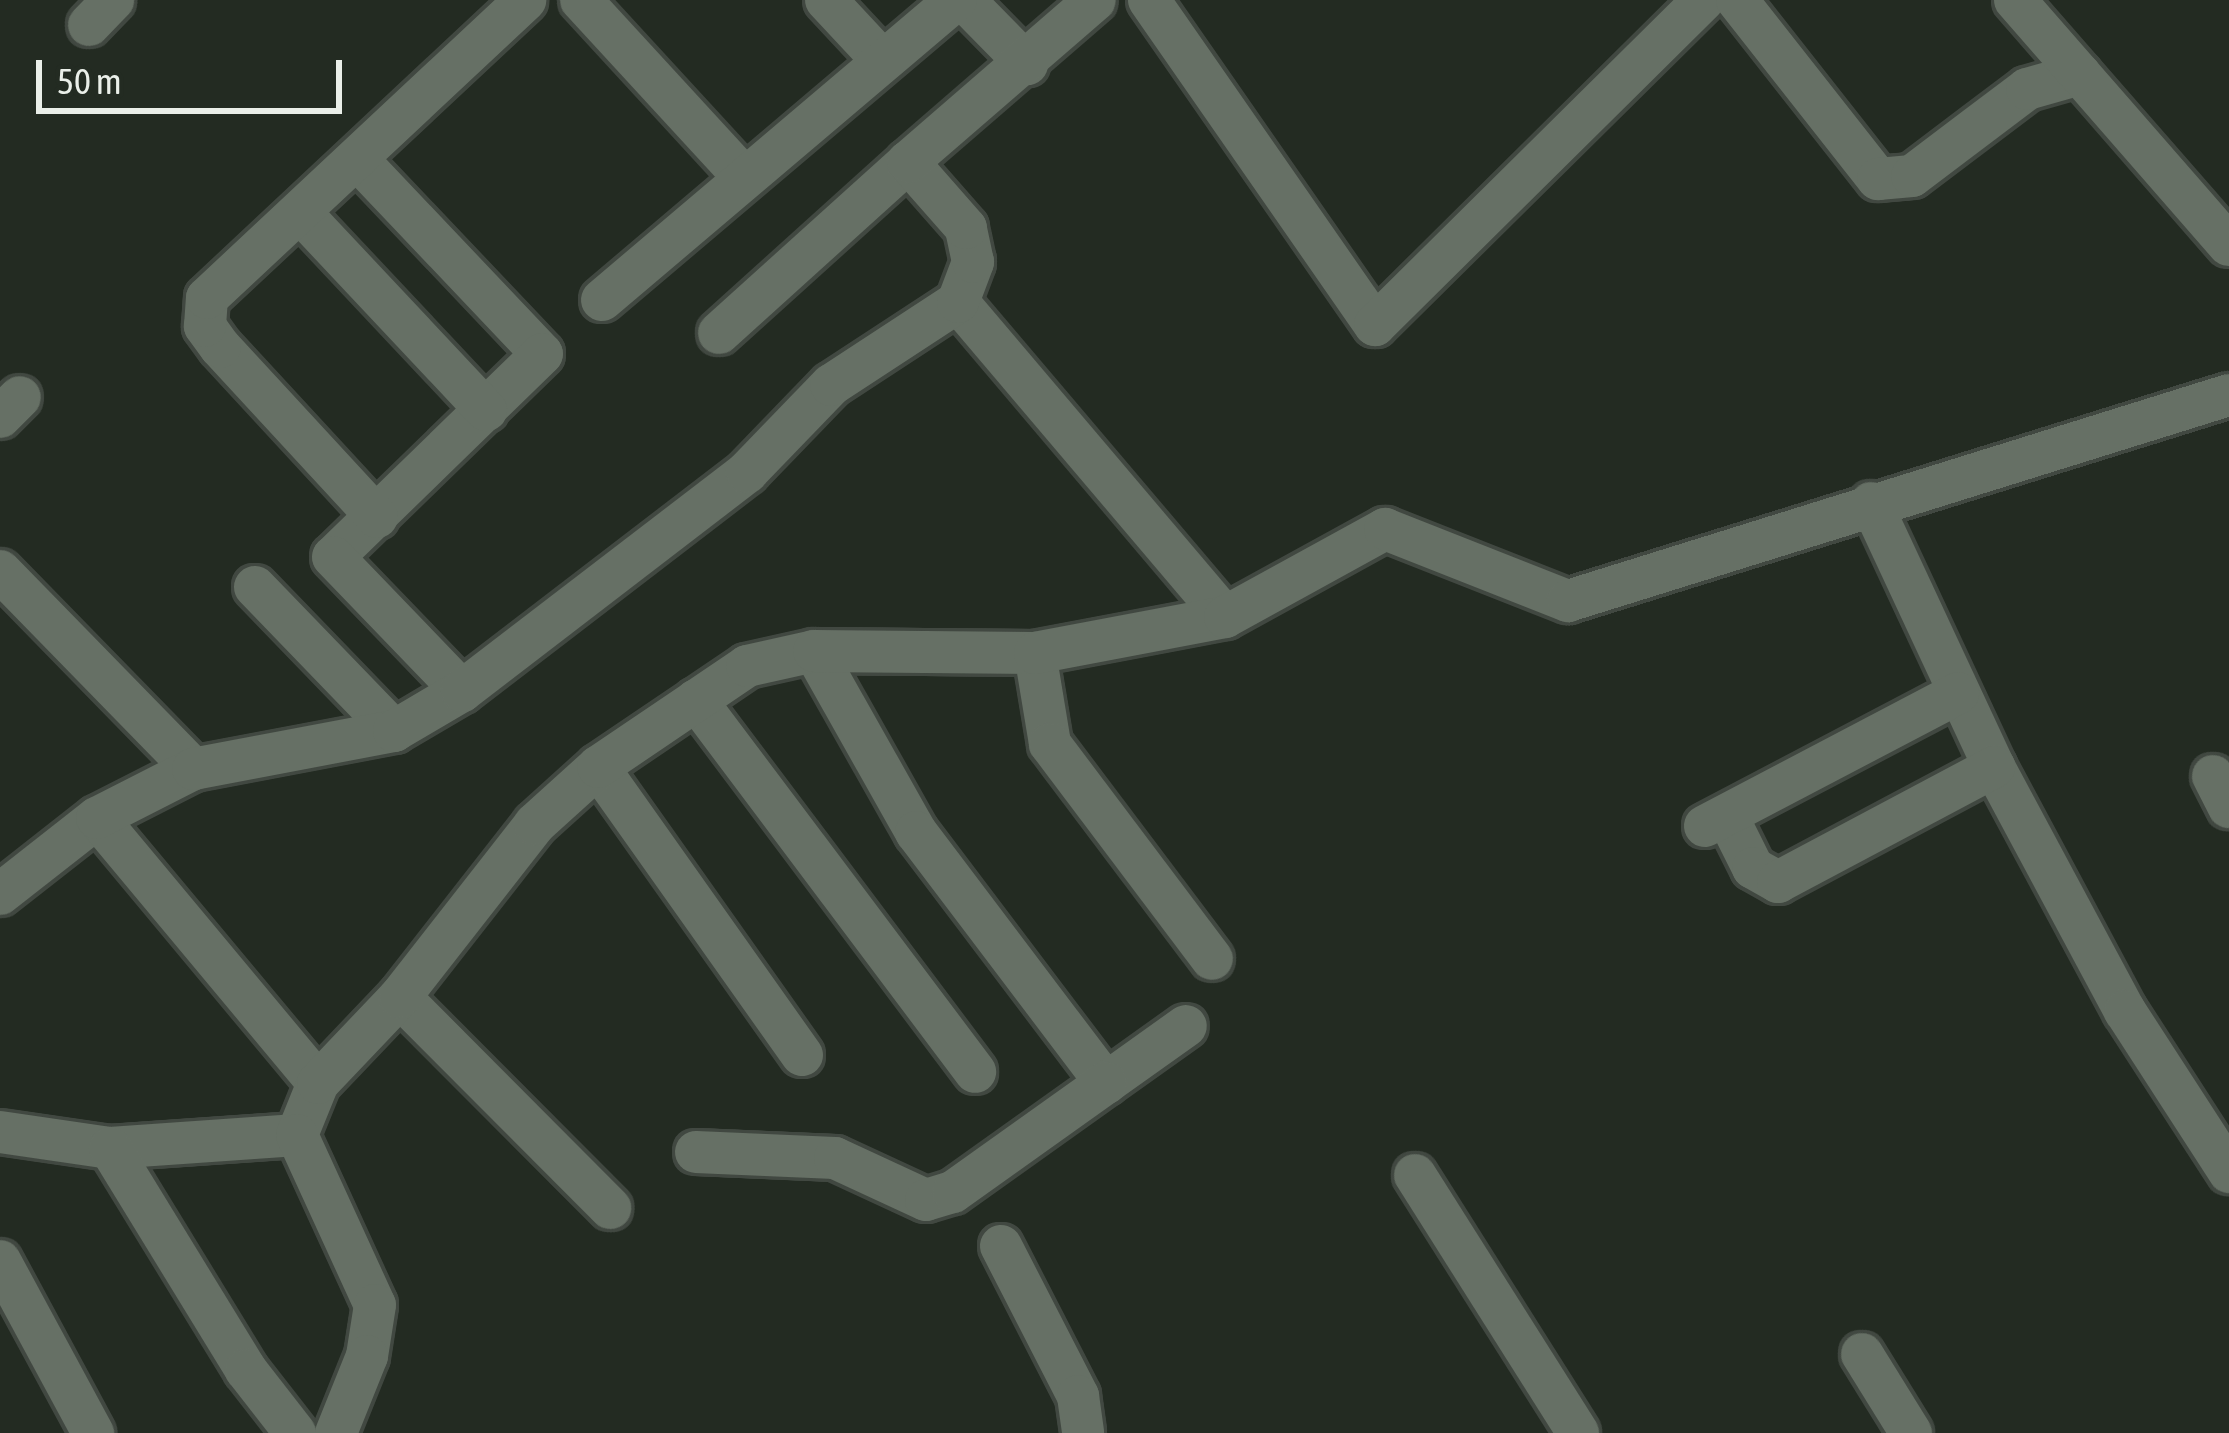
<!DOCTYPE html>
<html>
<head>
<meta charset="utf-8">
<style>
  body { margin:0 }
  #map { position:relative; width:2229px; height:1433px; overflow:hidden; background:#232b22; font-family:"Asap Condensed",sans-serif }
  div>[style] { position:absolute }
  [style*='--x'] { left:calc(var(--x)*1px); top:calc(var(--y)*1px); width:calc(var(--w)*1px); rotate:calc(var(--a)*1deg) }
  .roads { filter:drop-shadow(3px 0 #414841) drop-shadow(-3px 0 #414841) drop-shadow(0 3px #414841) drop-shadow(0 -3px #414841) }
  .minor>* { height:42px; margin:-21px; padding:0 21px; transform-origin:21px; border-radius:21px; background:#667065 }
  span { translate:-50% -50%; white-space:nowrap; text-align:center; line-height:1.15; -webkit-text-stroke:9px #232b22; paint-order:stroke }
  .scale { position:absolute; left:36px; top:60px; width:306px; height:54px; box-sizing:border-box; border:6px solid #eaefe9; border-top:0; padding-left:15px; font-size:36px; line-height:42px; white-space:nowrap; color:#eaefe9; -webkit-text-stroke:9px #232b22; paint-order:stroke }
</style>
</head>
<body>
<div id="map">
  <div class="roads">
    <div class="minor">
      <i style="--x:581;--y:0;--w:239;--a:47.4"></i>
      <i style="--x:826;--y:0;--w:81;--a:47"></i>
      <i style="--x:964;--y:0;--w:90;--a:45.5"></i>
      <i style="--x:1149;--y:0;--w:396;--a:55.2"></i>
      <i style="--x:1375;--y:325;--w:462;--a:-44.7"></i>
      <i style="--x:1737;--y:0;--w:228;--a:51.8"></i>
      <i style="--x:1878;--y:179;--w:34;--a:-5"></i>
      <i style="--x:1912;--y:176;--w:144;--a:-37.1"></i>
      <i style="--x:2027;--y:89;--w:55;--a:-15.8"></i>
      <i style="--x:2015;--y:0;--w:325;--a:48.9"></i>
      <i style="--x:89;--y:25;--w:35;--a:-46"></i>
      <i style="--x:358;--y:160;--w:267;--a:46.5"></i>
      <i style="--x:542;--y:354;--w:291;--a:135.8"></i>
      <i style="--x:333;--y:557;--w:186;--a:46.1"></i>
      <i style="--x:300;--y:212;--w:272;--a:46.8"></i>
      <i style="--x:602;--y:300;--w:464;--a:-40.3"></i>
      <i style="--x:958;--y:302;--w:413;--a:49.7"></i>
      <i style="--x:719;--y:333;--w:255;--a:-42.1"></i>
      <i style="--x:0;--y:417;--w:28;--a:-45"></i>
      <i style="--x:1871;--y:503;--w:291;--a:65"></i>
      <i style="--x:1994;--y:767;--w:277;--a:61.8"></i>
      <i style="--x:2125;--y:1011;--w:192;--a:57.1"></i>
      <i style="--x:377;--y:517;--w:231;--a:-132.7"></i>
      <i style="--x:220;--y:347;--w:26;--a:-126"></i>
      <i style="--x:205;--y:326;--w:28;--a:-86"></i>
      <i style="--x:207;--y:298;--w:436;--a:-43.1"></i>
      <i style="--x:0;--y:571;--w:277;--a:45.7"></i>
      <i style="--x:255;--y:587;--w:200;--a:46"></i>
      <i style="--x:814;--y:651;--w:208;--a:60.6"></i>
      <i style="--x:916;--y:832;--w:315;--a:52.9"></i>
      <i style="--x:1106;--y:1083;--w:98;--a:-35.5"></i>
      <i style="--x:1035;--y:653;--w:92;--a:80.6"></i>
      <i style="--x:1050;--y:744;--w:269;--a:53"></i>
      <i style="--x:696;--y:700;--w:465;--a:53.1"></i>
      <i style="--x:598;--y:767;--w:353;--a:54.7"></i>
      <i style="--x:2213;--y:776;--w:35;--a:63"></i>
      <i style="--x:1727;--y:816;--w:58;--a:63.4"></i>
      <i style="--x:1753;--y:868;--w:29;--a:29"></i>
      <i style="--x:1778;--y:882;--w:245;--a:-28"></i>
      <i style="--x:1705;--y:826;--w:286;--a:-27.7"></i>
      <i style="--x:0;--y:894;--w:123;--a:-38.1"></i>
      <i style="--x:400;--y:997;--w:298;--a:45.1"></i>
      <i style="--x:318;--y:1083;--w:345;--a:-129.8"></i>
      <i style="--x:97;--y:818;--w:108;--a:-27"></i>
      <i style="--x:193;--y:769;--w:205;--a:-10.7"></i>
      <i style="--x:394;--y:731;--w:79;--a:-30.5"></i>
      <i style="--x:462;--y:691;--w:359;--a:-37.5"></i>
      <i style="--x:747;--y:472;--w:121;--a:-46"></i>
      <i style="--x:831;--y:385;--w:152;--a:-33.2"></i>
      <i style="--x:958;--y:302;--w:43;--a:-69.4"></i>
      <i style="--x:973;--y:262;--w:35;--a:-102"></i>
      <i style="--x:966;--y:228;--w:88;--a:-131.3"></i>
      <i style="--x:908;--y:162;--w:247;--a:-40.9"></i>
      <i style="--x:0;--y:1132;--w:111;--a:8.3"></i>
      <i style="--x:110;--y:1148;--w:187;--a:-4"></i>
      <i style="--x:297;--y:1135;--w:56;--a:-68"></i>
      <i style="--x:318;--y:1083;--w:119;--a:-46.4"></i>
      <i style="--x:400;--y:997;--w:219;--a:-52"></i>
      <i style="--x:535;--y:824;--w:85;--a:-42.1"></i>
      <i style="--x:598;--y:767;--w:180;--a:-34.1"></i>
      <i style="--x:747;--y:666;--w:69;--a:-12.6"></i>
      <i style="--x:814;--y:651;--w:221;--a:0.5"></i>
      <i style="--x:1035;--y:653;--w:193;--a:-10.7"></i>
      <i style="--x:1225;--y:617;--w:183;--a:-28.8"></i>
      <i style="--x:1385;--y:529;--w:197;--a:21.5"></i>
      <i style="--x:1568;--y:601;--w:692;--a:-17.31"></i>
      <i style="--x:297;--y:1135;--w:187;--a:65.4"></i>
      <i style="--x:375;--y:1305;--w:52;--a:98.9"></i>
      <i style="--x:367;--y:1356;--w:83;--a:111.9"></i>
      <i style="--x:110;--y:1148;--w:260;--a:58.5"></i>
      <i style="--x:246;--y:1370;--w:80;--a:52.1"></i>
      <i style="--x:696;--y:1152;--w:139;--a:2.5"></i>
      <i style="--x:835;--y:1158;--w:100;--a:24.8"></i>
      <i style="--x:926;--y:1200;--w:28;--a:-17"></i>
      <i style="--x:953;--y:1192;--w:188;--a:-35.5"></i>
      <i style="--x:1415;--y:1175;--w:305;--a:57.7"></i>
      <i style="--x:1001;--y:1246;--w:169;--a:62.8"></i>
      <i style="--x:1078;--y:1396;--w:37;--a:82"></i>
      <i style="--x:0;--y:1261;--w:196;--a:61.6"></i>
      <i style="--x:1862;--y:1354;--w:93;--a:58.2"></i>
    </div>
  </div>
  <div class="scale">50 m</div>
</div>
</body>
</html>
